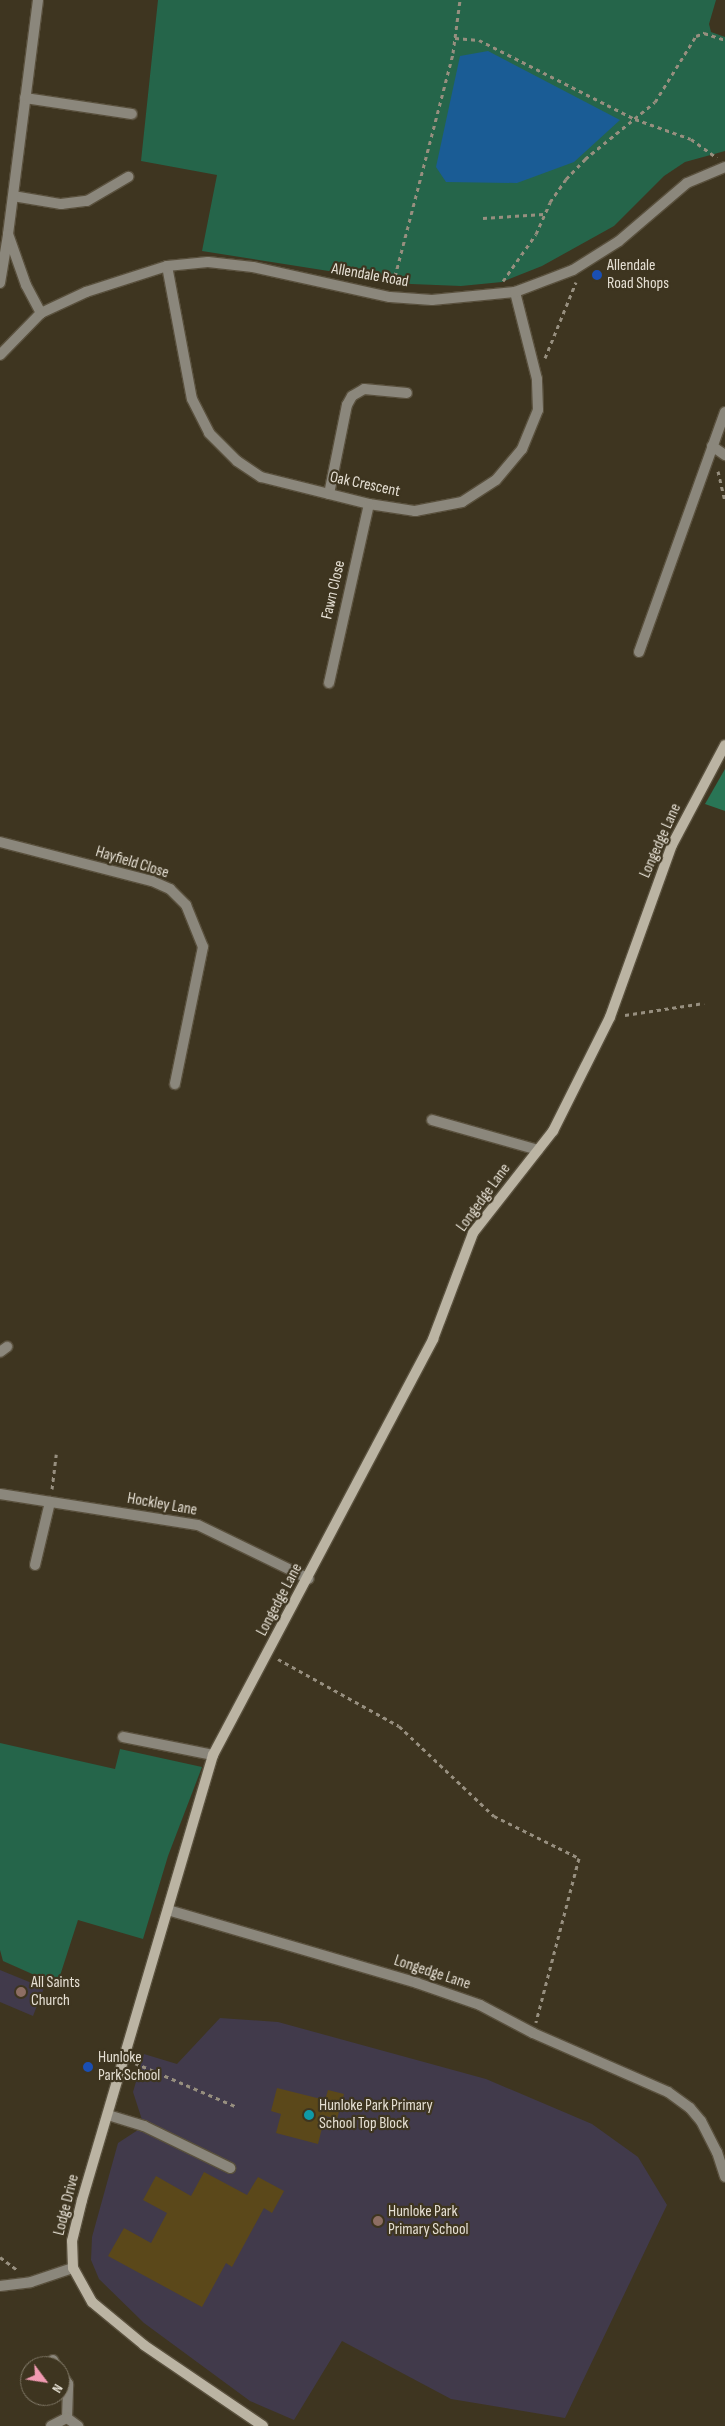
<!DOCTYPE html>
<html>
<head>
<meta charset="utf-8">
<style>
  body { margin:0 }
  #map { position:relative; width:725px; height:2426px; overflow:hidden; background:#3e3520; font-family:"Sofia Sans Condensed",sans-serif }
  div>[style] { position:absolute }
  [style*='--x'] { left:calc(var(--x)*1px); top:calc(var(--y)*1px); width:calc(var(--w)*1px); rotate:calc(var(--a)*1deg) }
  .education>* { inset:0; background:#413a4b }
  .green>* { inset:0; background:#25654a }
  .forest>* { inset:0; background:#297555 }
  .water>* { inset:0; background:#1a5c95 }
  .building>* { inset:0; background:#5b481a }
  .path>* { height:3px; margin-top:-1.5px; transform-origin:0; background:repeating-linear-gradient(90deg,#978f7f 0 4px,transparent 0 8px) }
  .roads { filter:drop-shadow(1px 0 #59503d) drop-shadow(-1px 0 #59503d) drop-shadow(0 1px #59503d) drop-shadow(0 -1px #59503d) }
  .lane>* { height:10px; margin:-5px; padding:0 5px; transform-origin:5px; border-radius:5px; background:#8b877c }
  .street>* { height:10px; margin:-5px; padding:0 5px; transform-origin:5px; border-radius:5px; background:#8b877c }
  .secondary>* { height:10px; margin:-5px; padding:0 5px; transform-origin:5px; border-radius:5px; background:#bbb4a3 }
  .dots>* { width:14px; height:14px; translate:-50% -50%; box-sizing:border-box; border:2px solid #3e3520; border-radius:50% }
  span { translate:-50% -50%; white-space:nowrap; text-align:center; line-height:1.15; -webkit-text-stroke:4.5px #3e3520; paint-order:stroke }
  .poi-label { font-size:16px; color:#e5dfd3 }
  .left { translate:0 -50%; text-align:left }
  .street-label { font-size:16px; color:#e5dfd3 }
  .north { position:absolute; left:20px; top:2356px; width:50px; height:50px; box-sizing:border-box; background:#3e3520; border:1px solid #817968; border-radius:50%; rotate:121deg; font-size:14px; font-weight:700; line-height:20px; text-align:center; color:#e5dfd3 }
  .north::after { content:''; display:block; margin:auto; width:18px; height:22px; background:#f19ab2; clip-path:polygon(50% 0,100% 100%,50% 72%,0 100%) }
</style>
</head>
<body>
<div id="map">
  <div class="education">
    <i style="clip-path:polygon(0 1970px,44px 1988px,33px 2016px,0 2002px)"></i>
    <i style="clip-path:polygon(220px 2018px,278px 2022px,486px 2079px,592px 2124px,638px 2157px,667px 2205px,565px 2418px,451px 2399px,342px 2341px,294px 2420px,250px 2401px,144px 2323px,99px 2279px,91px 2260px,92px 2237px,118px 2143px,144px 2126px,133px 2092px,144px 2054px,177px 2064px)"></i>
  </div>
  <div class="green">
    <i style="clip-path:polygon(158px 0,716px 0,709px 24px,711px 32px,725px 37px,725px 151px,685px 162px,664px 176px,614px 226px,542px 266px,502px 282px,461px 286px,411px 284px,202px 251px,217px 175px,141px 161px)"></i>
    <i style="clip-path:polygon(0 1743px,115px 1769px,120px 1749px,202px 1767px,168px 1856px,143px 1939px,78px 1920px,57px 1985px,3px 1961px,0 1950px)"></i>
  </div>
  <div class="forest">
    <i style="clip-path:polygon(725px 769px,725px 811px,705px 804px)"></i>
  </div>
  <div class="water">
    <i style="clip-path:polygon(488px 51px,620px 120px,574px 162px,517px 183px,446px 182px,436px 167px,460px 56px)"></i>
  </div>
  <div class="building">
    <i style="clip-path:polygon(277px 2088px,325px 2100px,328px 2090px,344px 2094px,337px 2119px,325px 2116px,318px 2144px,276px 2133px,281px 2114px,271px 2111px)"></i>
    <i style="clip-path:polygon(204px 2172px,247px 2195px,258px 2177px,284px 2191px,272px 2213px,264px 2208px,232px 2267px,226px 2263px,202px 2307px,108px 2256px,124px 2228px,151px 2243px,167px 2213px,143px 2200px,156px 2176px,191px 2196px)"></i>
  </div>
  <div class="path">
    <i style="--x:455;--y:38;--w:24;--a:5"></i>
    <i style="--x:479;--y:40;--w:175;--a:26.9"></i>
    <i style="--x:635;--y:119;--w:59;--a:19.7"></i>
    <i style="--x:691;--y:139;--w:32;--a:36"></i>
    <i style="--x:483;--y:218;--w:61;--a:-3.8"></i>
    <i style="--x:503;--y:281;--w:57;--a:-54.9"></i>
    <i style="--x:536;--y:234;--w:35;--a:-66"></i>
    <i style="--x:550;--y:202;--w:28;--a:-55"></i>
    <i style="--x:566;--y:179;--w:28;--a:-46"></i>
    <i style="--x:585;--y:159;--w:90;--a:-39.2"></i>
    <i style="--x:655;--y:102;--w:78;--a:-58.2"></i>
    <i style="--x:696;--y:36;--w:9;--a:-21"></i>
    <i style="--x:704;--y:33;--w:22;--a:18"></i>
    <i style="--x:393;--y:284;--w:239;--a:-75.4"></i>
    <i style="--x:453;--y:53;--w:53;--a:-82.5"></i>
    <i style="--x:545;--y:358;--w:82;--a:-67.8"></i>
    <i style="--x:718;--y:471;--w:32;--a:77"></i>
    <i style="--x:625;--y:1015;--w:80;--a:-8.6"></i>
    <i style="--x:52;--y:1489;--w:35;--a:-83"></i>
    <i style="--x:278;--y:1659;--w:138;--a:29"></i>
    <i style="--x:399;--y:1726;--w:131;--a:43.5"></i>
    <i style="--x:494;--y:1816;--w:95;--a:26.3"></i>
    <i style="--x:579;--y:1858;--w:170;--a:104.7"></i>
    <i style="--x:135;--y:2063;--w:109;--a:23.3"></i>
    <i style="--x:0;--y:2257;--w:21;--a:37"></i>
  </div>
  <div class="roads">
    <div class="lane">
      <i style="--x:13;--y:196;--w:49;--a:9.5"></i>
      <i style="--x:61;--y:204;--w:26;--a:-7"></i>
      <i style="--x:87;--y:201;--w:48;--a:-30.3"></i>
      <i style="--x:712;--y:446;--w:16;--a:35"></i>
      <i style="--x:329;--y:494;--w:91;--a:-78.6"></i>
      <i style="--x:347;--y:405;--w:10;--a:-61"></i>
      <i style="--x:352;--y:396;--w:14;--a:-30"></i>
      <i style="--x:364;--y:389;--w:43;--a:5.3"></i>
      <i style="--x:432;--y:1120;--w:110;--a:15.8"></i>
      <i style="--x:0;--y:1352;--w:9;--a:-36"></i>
      <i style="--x:35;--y:1565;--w:65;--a:-76.6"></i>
      <i style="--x:123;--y:1737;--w:92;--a:11.3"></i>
      <i style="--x:108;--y:2115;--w:38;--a:17"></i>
      <i style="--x:144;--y:2126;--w:96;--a:26"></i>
      <i style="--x:53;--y:2360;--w:7;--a:63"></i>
      <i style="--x:60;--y:2372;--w:14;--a:56"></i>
    </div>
    <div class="street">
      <i style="--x:38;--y:0;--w:236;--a:97.3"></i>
      <i style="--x:8;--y:234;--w:54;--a:70.6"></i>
      <i style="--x:26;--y:285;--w:32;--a:62"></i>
      <i style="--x:25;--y:98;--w:108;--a:8.5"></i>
      <i style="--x:167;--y:266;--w:135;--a:79.4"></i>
      <i style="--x:192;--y:399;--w:38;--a:63"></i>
      <i style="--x:209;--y:433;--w:40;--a:45"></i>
      <i style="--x:237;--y:461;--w:29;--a:34"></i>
      <i style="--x:261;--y:477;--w:111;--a:14"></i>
      <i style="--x:369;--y:504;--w:47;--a:8.7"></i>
      <i style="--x:415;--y:511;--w:48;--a:-10.8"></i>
      <i style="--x:462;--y:502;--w:40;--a:-32.9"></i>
      <i style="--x:496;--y:480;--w:40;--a:-50"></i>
      <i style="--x:522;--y:449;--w:42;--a:-67.7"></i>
      <i style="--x:538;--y:410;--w:31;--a:-92"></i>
      <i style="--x:537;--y:379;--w:90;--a:-104.2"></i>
      <i style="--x:0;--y:283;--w:49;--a:-80.5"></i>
      <i style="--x:0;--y:355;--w:59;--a:-45.7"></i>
      <i style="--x:41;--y:313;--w:50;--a:-25"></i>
      <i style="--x:86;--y:292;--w:85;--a:-17.8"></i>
      <i style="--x:167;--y:266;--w:41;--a:-5.6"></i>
      <i style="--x:208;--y:262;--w:45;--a:6.3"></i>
      <i style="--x:253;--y:267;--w:140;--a:12.4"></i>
      <i style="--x:390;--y:297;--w:42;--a:4.1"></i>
      <i style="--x:432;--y:300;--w:83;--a:-5.5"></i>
      <i style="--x:515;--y:292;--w:62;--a:-20.8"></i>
      <i style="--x:573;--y:270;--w:54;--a:-32.2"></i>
      <i style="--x:619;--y:241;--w:89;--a:-40.5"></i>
      <i style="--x:687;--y:183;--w:41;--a:-22.8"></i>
      <i style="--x:639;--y:652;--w:255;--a:-70.3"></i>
      <i style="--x:329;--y:683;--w:183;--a:-77.4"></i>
      <i style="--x:0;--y:842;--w:157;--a:14.4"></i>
      <i style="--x:152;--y:881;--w:20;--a:24"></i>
      <i style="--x:170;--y:889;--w:23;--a:45"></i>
      <i style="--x:186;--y:905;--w:45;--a:68"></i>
      <i style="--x:203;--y:947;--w:140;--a:101.6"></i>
      <i style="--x:0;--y:1494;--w:200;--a:8.9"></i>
      <i style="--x:198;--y:1525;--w:123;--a:25.9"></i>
      <i style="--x:168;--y:1910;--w:259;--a:16.3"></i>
      <i style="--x:417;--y:1983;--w:67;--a:19.2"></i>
      <i style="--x:480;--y:2005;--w:60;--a:27.8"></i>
      <i style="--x:533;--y:2033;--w:147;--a:23.6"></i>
      <i style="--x:668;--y:2092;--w:27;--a:36"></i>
      <i style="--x:690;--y:2108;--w:17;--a:50"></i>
      <i style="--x:701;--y:2121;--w:35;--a:63"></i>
      <i style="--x:717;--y:2152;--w:26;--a:72"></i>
      <i style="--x:0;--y:2286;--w:31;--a:-7"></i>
      <i style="--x:31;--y:2282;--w:44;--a:-18.4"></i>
      <i style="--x:67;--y:2418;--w:34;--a:-88"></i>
      <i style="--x:51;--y:2426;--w:18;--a:-27"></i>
      <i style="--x:67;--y:2418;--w:14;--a:36"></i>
    </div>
    <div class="secondary">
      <i style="--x:263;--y:2426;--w:144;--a:-145.8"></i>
      <i style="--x:144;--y:2345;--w:67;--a:-140.4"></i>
      <i style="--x:92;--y:2302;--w:39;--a:-119"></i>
      <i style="--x:73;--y:2268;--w:27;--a:-92"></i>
      <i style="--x:72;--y:2241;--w:42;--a:-76.3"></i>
      <i style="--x:82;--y:2200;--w:464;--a:-73.6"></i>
      <i style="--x:213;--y:1755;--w:471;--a:-62.1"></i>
      <i style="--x:433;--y:1339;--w:113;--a:-69.3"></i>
      <i style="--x:473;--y:1233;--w:130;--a:-51.9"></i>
      <i style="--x:553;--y:1131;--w:127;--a:-63.4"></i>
      <i style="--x:610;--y:1017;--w:183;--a:-70.2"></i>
      <i style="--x:672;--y:845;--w:113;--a:-62.1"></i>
    </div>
  </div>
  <div class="dots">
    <i style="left:597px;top:275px;background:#1a4fb4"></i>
    <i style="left:21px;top:1992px;background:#8d6e63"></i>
    <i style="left:88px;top:2067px;background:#1a4fb4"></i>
    <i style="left:309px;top:2115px;background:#0f9aa8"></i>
    <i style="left:378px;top:2221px;background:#8d6e63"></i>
  </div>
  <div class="poi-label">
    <span class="left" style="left:607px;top:275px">Allendale<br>Road Shops</span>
    <span class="left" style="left:31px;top:1992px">All Saints<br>Church</span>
    <span class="left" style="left:98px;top:2067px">Hunloke<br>Park School</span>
    <span class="left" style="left:319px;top:2115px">Hunloke Park Primary<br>School Top Block</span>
    <span class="left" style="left:388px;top:2221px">Hunloke Park<br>Primary School</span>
  </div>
  <div class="street-label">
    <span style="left:370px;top:276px;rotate:10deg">Allendale Road</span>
    <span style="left:365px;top:485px;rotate:12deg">Oak Crescent</span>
    <span style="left:334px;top:590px;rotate:-77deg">Fawn Close</span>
    <span style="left:661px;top:841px;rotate:-66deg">Longedge Lane</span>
    <span style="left:132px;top:863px;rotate:17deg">Hayfield Close</span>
    <span style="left:484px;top:1198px;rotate:-54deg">Longedge Lane</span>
    <span style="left:162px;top:1505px;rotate:10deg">Hockley Lane</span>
    <span style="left:280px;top:1600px;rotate:-62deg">Longedge Lane</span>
    <span style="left:432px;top:1973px;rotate:18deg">Longedge Lane</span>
    <span style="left:67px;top:2205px;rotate:-76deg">Lodge Drive</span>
  </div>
  <div class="north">N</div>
</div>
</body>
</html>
